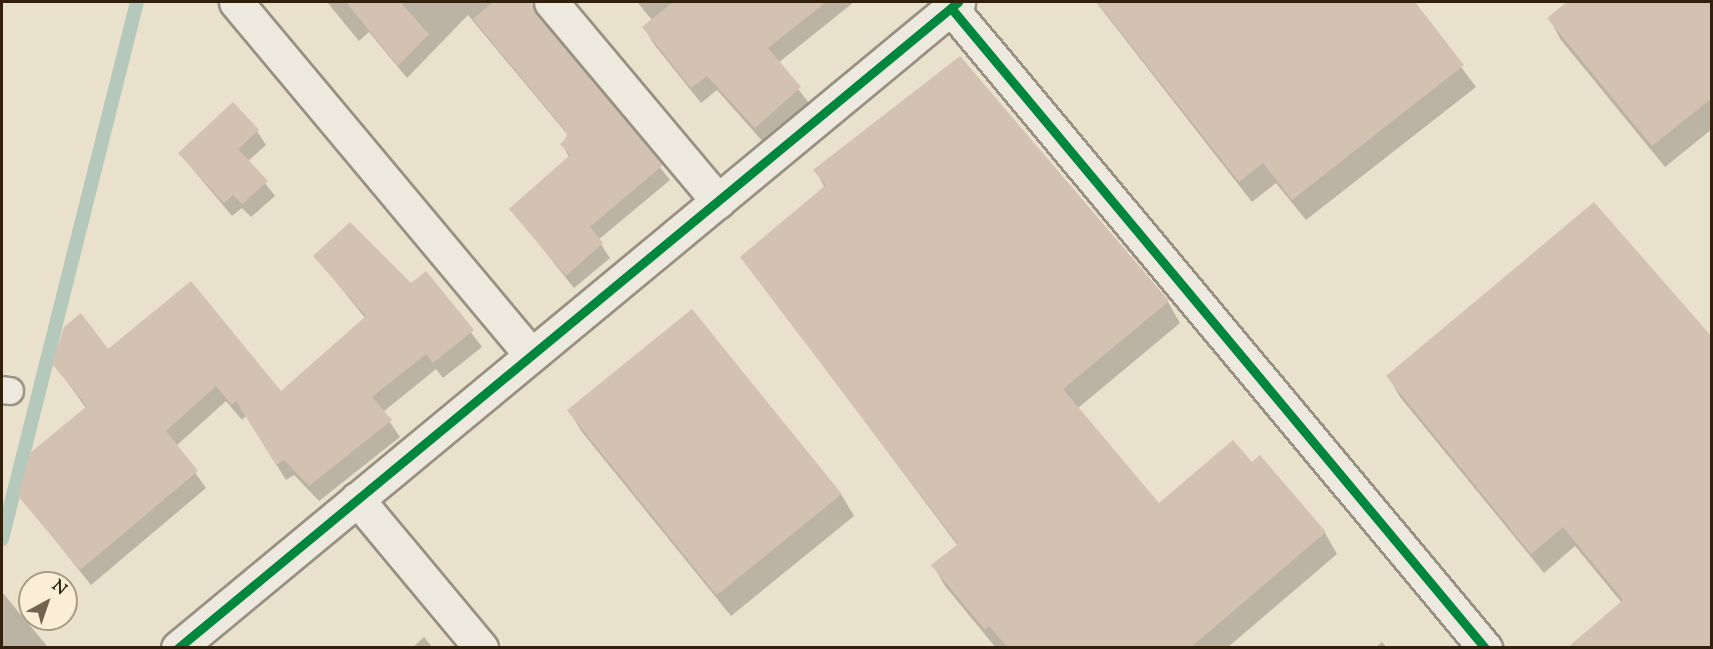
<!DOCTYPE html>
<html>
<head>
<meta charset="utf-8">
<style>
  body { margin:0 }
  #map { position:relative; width:1713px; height:649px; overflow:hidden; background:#eae1cd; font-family:"Sorts Mill Goudy",serif }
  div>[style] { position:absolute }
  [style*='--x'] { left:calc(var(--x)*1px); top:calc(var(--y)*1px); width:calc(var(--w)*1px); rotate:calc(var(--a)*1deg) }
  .shadow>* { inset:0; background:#0003 }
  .stream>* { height:14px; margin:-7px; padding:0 7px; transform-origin:7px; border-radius:7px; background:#b4c9bc }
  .building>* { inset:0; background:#d3c1b2; transform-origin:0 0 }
  .roads { filter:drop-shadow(2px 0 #989183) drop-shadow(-2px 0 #989183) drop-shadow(0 2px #989183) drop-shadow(0 -2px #989183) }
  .lane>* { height:26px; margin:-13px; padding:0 13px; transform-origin:13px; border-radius:13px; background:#ede9df }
  .street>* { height:33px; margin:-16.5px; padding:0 16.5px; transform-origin:16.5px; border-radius:16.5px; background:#ede9df }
  .cycleway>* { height:9px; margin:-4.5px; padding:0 4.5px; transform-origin:4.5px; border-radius:4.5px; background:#00873e }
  span { translate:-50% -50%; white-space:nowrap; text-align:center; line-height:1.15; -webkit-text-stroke:6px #faeed6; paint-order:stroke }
  .frame { position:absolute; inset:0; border:3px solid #30200c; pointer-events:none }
  .north { position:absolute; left:18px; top:571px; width:60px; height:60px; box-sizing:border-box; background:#faeed6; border:2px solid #a99c85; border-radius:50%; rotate:40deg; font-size:16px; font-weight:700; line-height:24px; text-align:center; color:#30200c }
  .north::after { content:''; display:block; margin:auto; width:21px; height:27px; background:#716450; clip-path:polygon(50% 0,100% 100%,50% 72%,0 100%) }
</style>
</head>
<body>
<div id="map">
  <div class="shadow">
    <i style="clip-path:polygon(327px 2px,528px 2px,670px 180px,598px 240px,610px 258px,574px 288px,511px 209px,569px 157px,562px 144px,568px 135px,468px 15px,407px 78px,369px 32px,359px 41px)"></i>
    <i style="clip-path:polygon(637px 2px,854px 2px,778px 63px,809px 103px,764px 143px,717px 90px,701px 103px,653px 43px,644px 27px,652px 20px)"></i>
    <i style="clip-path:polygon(1096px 2px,1413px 2px,1476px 87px,1306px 220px,1276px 183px,1252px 202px)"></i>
    <i style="clip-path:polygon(1569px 2px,1712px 2px,1712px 129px,1665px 167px,1561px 40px,1549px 18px)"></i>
    <i style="clip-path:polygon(257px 131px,266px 145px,248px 161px,275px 196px,251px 217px,242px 208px,232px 216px,180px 154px)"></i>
    <i style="clip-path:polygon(815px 170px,1168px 302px,1180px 323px,1078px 408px,1159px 505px,1252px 464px,1325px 533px,1337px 554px,1227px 648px,996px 648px,945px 586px,933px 565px,958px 546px,742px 257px,825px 188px)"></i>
    <i style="clip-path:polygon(315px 256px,410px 285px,426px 273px,482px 347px,443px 378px,436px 369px,383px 412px,400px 437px,319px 501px,294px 475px,286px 480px,246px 416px,242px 420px,226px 401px,176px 446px,206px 488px,91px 585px,20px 496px,86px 408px,54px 364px,108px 351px,281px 393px,366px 319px)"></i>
    <i style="clip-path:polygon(1712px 340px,1622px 603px,1575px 546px,1544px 573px,1400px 397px,1388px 376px)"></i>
    <i style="clip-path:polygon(569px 411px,841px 494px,854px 516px,731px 616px,582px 432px)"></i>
    <i style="clip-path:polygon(2px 592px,47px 646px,48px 648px,2px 648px)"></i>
    <i style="clip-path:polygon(424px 637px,433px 648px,412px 648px)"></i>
    <i style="clip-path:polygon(1382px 642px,1387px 648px,1375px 648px)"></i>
  </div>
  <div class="stream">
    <i style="--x:2;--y:539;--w:554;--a:-75.89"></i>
  </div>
  <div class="building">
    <i style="clip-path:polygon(346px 2px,400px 2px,429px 34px,398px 66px)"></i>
    <i style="clip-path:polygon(493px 2px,530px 2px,663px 165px,590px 227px,603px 243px,566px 276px,509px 209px,570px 155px,560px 144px,567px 137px,565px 130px,473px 19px)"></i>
    <i style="clip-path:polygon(673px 2px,826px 2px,768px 48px,801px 87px,755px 128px,707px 76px,691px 88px,642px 27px)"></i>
    <i style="clip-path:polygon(1097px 2px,1415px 2px,1464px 65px,1292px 200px,1263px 163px,1239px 182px)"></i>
    <i style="clip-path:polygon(1567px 2px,1712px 2px,1712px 98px,1652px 146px,1547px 18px)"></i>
    <i style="clip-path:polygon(960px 56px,1169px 301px,1063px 389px,1159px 503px,1233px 440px,1252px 462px,1260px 455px,1326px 532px,1190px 648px,1008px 648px,989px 626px,985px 630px,931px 565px,958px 544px,740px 257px,826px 185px,813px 170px)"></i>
    <i style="clip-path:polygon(233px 102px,259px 130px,238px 149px,268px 181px,242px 204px,233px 195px,224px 203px,178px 153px)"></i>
    <i style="clip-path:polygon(1594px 202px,1712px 337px,1712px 648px,1567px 648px,1623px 600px,1563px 527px,1531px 554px,1386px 376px)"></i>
    <i style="clip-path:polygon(350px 222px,411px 283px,426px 271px,474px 330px,433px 363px,426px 354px,372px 397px,392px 420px,309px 486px,284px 460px,276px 465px,236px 401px,232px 405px,216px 386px,166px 431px,198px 471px,80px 570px,18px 496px,30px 453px,87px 406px,52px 364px,64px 327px,81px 313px,108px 349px,191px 281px,281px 391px,366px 316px,313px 256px)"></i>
    <i style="left:692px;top:309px;width:238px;height:161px;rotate:51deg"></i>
  </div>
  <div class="roads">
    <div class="lane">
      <i style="--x:2;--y:390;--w:8;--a:7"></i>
    </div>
    <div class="street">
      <i style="--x:236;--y:2;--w:458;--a:50.1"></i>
      <i style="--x:551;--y:2;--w:260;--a:50"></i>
      <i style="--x:951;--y:8;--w:834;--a:50.16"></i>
      <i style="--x:357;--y:499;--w:194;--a:50.2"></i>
      <i style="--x:178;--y:648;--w:1013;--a:-39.63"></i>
    </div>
  </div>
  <div class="cycleway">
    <i style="--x:951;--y:8;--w:834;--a:50.16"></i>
    <i style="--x:178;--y:648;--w:1013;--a:-39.63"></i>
  </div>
  <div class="frame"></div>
  <div class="north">N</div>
</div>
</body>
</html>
